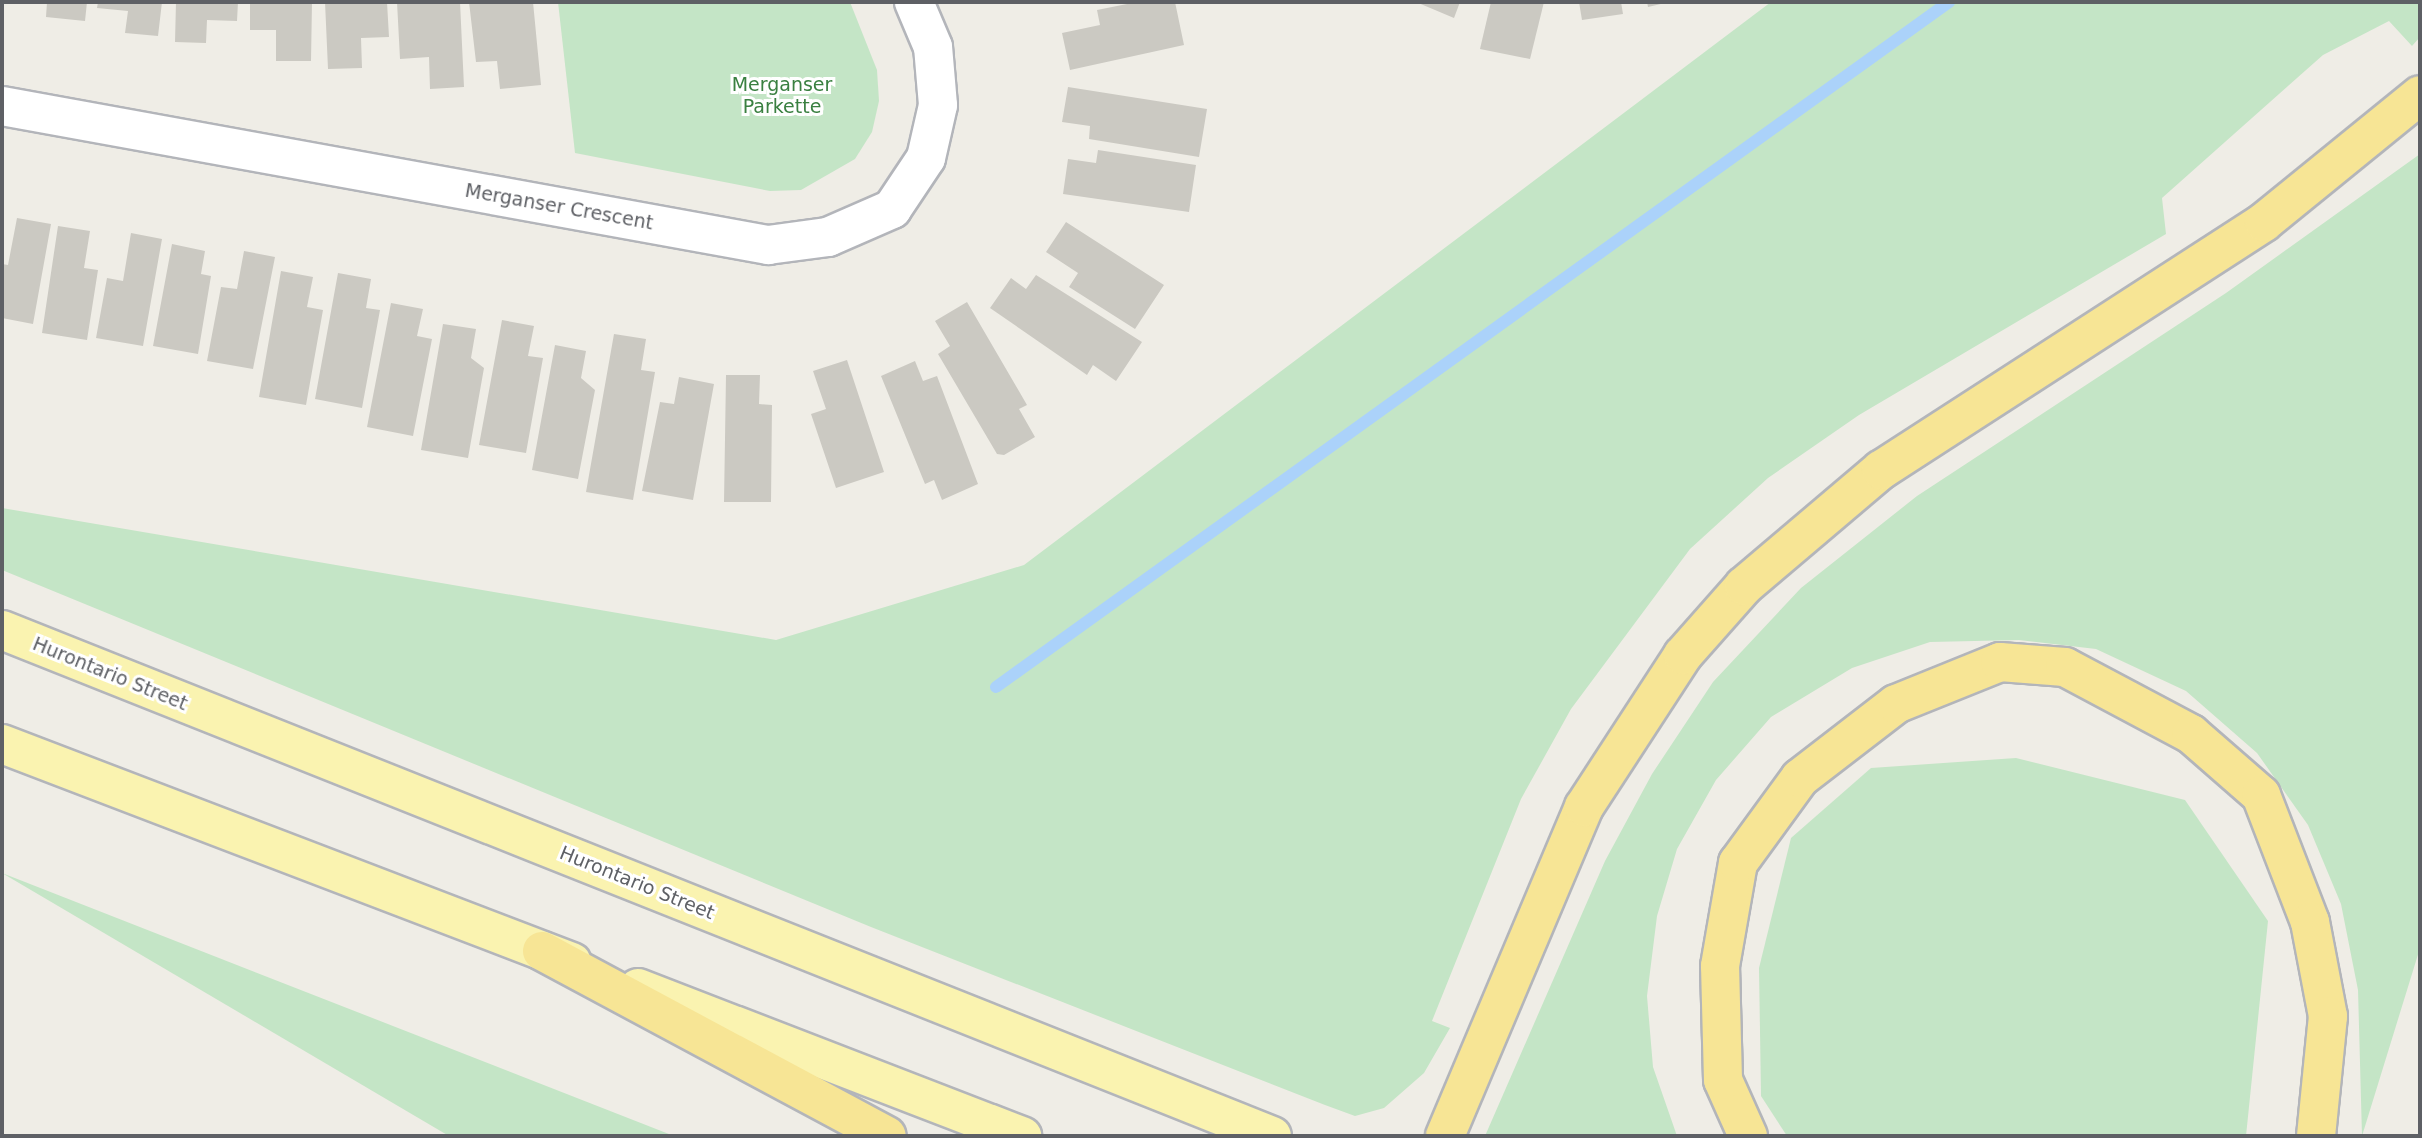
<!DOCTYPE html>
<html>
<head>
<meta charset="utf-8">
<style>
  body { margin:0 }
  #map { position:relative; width:2422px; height:1138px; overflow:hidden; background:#efede6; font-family:"DejaVu Sans",sans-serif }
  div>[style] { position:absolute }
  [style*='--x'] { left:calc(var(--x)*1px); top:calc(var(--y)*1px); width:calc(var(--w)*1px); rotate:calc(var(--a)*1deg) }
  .green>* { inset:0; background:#c4e5c6 }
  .stream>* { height:12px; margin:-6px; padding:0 6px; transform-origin:6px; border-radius:6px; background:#abd2fa }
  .building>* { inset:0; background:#cbc9c2 }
  .roads { filter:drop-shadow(2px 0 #b3b5ba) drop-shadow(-2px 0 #b3b5ba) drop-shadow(0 2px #b3b5ba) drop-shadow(0 -2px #b3b5ba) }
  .minor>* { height:38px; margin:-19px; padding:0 19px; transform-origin:19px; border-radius:19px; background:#fff }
  .primary>* { height:38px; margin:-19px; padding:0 19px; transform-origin:19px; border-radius:19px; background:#faf3b0 }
  .motorway>* { height:38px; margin:-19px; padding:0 19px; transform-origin:19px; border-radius:19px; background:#f7e595 }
  span { translate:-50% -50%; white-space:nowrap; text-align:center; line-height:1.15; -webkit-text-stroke:6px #fff; paint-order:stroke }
  .park-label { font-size:19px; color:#3a8041 }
  .street-label { font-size:19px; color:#5e6065 }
  .frame { position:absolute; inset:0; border:4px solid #5e6065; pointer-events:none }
</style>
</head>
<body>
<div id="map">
  <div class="green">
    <i style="clip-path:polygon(558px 2px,850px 2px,877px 70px,879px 101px,872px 132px,855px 159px,801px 190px,770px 191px,575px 153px)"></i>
    <i style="clip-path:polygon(1771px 2px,2420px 2px,2420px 37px,2412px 46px,2389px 21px,2323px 55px,2162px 198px,2166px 234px,1859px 415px,1768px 478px,1690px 549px,1571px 709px,1521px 799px,1432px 1021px,1450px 1028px,1424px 1073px,1384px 1108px,1355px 1116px,1325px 1105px,871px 927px,2px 570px,2px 508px,776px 640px,1024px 565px)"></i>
    <i style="clip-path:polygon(2420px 154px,2420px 948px,2362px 1136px,2358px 990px,2341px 904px,2308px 825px,2257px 753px,2186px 691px,2096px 649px,2019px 640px,1930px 642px,1852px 668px,1771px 717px,1716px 780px,1677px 849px,1657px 916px,1647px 996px,1653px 1067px,1677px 1136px,1485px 1136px,1605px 861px,1652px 774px,1713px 682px,1801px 588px,1917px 496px,2226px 293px)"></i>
    <i style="clip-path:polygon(2016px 758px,2185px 800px,2268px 921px,2246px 1136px,1787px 1136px,1761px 1096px,1759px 968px,1791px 838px,1871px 768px)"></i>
    <i style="clip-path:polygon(2px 873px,674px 1136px,449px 1136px)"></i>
  </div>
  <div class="stream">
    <i style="--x:996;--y:687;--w:1174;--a:-35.71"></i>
  </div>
  <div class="building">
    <i style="clip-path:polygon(47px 2px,87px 2px,85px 21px,46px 17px)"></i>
    <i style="clip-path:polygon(98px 2px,162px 2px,158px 36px,125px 33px,128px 11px,97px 8px)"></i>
    <i style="clip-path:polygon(176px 2px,238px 2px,237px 21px,207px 20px,206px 43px,175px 42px)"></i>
    <i style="clip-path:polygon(250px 2px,312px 2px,311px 61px,276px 61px,276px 30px,250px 30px)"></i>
    <i style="clip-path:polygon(325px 2px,387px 2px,389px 37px,361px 38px,362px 68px,328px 69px)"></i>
    <i style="clip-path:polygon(397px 2px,460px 2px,464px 87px,430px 89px,429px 57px,400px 59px)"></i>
    <i style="clip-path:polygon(469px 2px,533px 2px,541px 85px,500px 89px,497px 61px,476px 62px)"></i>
    <i style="clip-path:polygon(1137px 2px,1175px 2px,1184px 45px,1070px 70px,1062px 33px,1100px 25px,1097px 10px)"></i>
    <i style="clip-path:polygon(1416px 2px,1460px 2px,1454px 18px)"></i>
    <i style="clip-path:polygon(1491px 2px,1544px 2px,1530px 59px,1480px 49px)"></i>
    <i style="clip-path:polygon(1579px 2px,1621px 2px,1623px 14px,1582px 20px)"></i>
    <i style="clip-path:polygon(1647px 2px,1664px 2px,1665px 3px,1648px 7px)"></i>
    <i style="clip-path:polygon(1068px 87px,1207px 109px,1199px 157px,1089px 139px,1090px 126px,1062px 122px)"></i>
    <i style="clip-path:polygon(1098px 150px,1196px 165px,1189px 212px,1063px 194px,1068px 159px,1096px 163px)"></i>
    <i style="clip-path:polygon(17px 218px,51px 224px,33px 324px,2px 318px,2px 264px,8px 265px)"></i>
    <i style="clip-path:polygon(1066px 222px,1164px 285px,1135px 329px,1069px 287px,1078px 273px,1046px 252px)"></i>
    <i style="clip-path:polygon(58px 226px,90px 231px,84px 268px,98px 270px,87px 340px,42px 333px)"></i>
    <i style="clip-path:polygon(131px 233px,162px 239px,143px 346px,96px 338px,107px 278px,123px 281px)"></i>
    <i style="clip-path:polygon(172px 244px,205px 251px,201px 274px,211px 276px,198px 354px,153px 346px)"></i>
    <i style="clip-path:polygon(244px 251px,275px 257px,253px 369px,207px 361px,221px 287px,237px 289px)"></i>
    <i style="clip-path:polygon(281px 271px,313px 277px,307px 307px,323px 310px,306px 405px,259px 397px)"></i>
    <i style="clip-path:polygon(338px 273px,371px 279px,366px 308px,380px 310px,362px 408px,315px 399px)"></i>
    <i style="clip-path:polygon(1036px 275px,1142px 342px,1116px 381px,1093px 365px,1087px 375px,990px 308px,1011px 278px,1026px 289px)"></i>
    <i style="clip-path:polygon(967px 302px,1027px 405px,1019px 409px,1035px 437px,1004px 455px,997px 454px,938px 354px,950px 346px,935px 321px)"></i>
    <i style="clip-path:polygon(391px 303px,423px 309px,417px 336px,432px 339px,413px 436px,367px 427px)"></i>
    <i style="clip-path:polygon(502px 320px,534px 326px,528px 356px,543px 358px,526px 453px,479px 445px)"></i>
    <i style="clip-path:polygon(443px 324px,476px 329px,471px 358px,484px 368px,468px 458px,421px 450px)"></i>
    <i style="clip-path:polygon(614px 334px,646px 339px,641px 370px,655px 372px,633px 500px,586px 492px)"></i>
    <i style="clip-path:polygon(555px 345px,586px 351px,581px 378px,595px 390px,578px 479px,532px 470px)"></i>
    <i style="clip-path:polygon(847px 360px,884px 472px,836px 488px,811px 414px,826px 409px,813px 371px)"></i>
    <i style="clip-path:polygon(915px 361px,923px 381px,937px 376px,978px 484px,942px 500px,934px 480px,925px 484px,881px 376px)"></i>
    <i style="clip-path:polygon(726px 375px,760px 375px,759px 404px,772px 405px,771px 502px,724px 502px)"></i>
    <i style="clip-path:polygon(679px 377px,714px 384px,693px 500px,642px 491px,660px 402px,674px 404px)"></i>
  </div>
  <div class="roads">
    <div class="minor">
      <i style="--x:2;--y:106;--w:779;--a:10.29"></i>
      <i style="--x:768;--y:245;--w:61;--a:-7.6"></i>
      <i style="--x:828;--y:237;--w:70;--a:-23.6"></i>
      <i style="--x:892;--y:209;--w:61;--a:-56.3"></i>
      <i style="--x:926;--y:158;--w:54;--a:-77.2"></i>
      <i style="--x:938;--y:105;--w:58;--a:-94.9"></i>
      <i style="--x:933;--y:47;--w:49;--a:-112.9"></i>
    </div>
    <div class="primary">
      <i style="--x:2;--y:630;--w:1367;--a:21.72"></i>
      <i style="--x:2;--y:744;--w:610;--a:20.93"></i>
      <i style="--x:638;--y:988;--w:412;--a:21.1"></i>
    </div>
    <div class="motorway">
      <i style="--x:542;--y:951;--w:391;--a:28.2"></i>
      <i style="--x:1445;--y:1136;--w:357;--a:-67.1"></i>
      <i style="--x:1584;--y:807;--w:181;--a:-56.9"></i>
      <i style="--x:1683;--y:655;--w:92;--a:-48.5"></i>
      <i style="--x:1744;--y:586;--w:180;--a:-40.3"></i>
      <i style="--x:1881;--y:470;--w:456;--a:-32.9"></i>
      <i style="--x:2264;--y:222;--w:201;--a:-39.1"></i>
      <i style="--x:1748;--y:1136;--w:61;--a:-114.1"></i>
      <i style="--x:1723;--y:1080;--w:114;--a:-91.5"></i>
      <i style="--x:1720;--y:966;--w:105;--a:-80.1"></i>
      <i style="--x:1738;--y:863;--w:105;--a:-53.9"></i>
      <i style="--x:1800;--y:778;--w:121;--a:-37.6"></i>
      <i style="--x:1896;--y:704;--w:112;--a:-22"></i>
      <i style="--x:2000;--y:662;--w:65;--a:4.4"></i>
      <i style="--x:2065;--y:667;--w:143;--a:28"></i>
      <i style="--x:2191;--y:734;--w:93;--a:41.1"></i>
      <i style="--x:2261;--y:795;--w:136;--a:68.9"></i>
      <i style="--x:2310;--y:922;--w:96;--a:79.2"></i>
      <i style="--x:2328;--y:1016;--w:121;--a:95.7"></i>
    </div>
  </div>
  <div class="park-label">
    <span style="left:782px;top:96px">Merganser<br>Parkette</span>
  </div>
  <div class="street-label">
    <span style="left:559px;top:207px;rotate:10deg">Merganser Crescent</span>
    <span style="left:110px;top:674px;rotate:22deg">Hurontario Street</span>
    <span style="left:637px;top:883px;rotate:22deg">Hurontario Street</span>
  </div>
  <div class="frame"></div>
</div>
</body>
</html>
